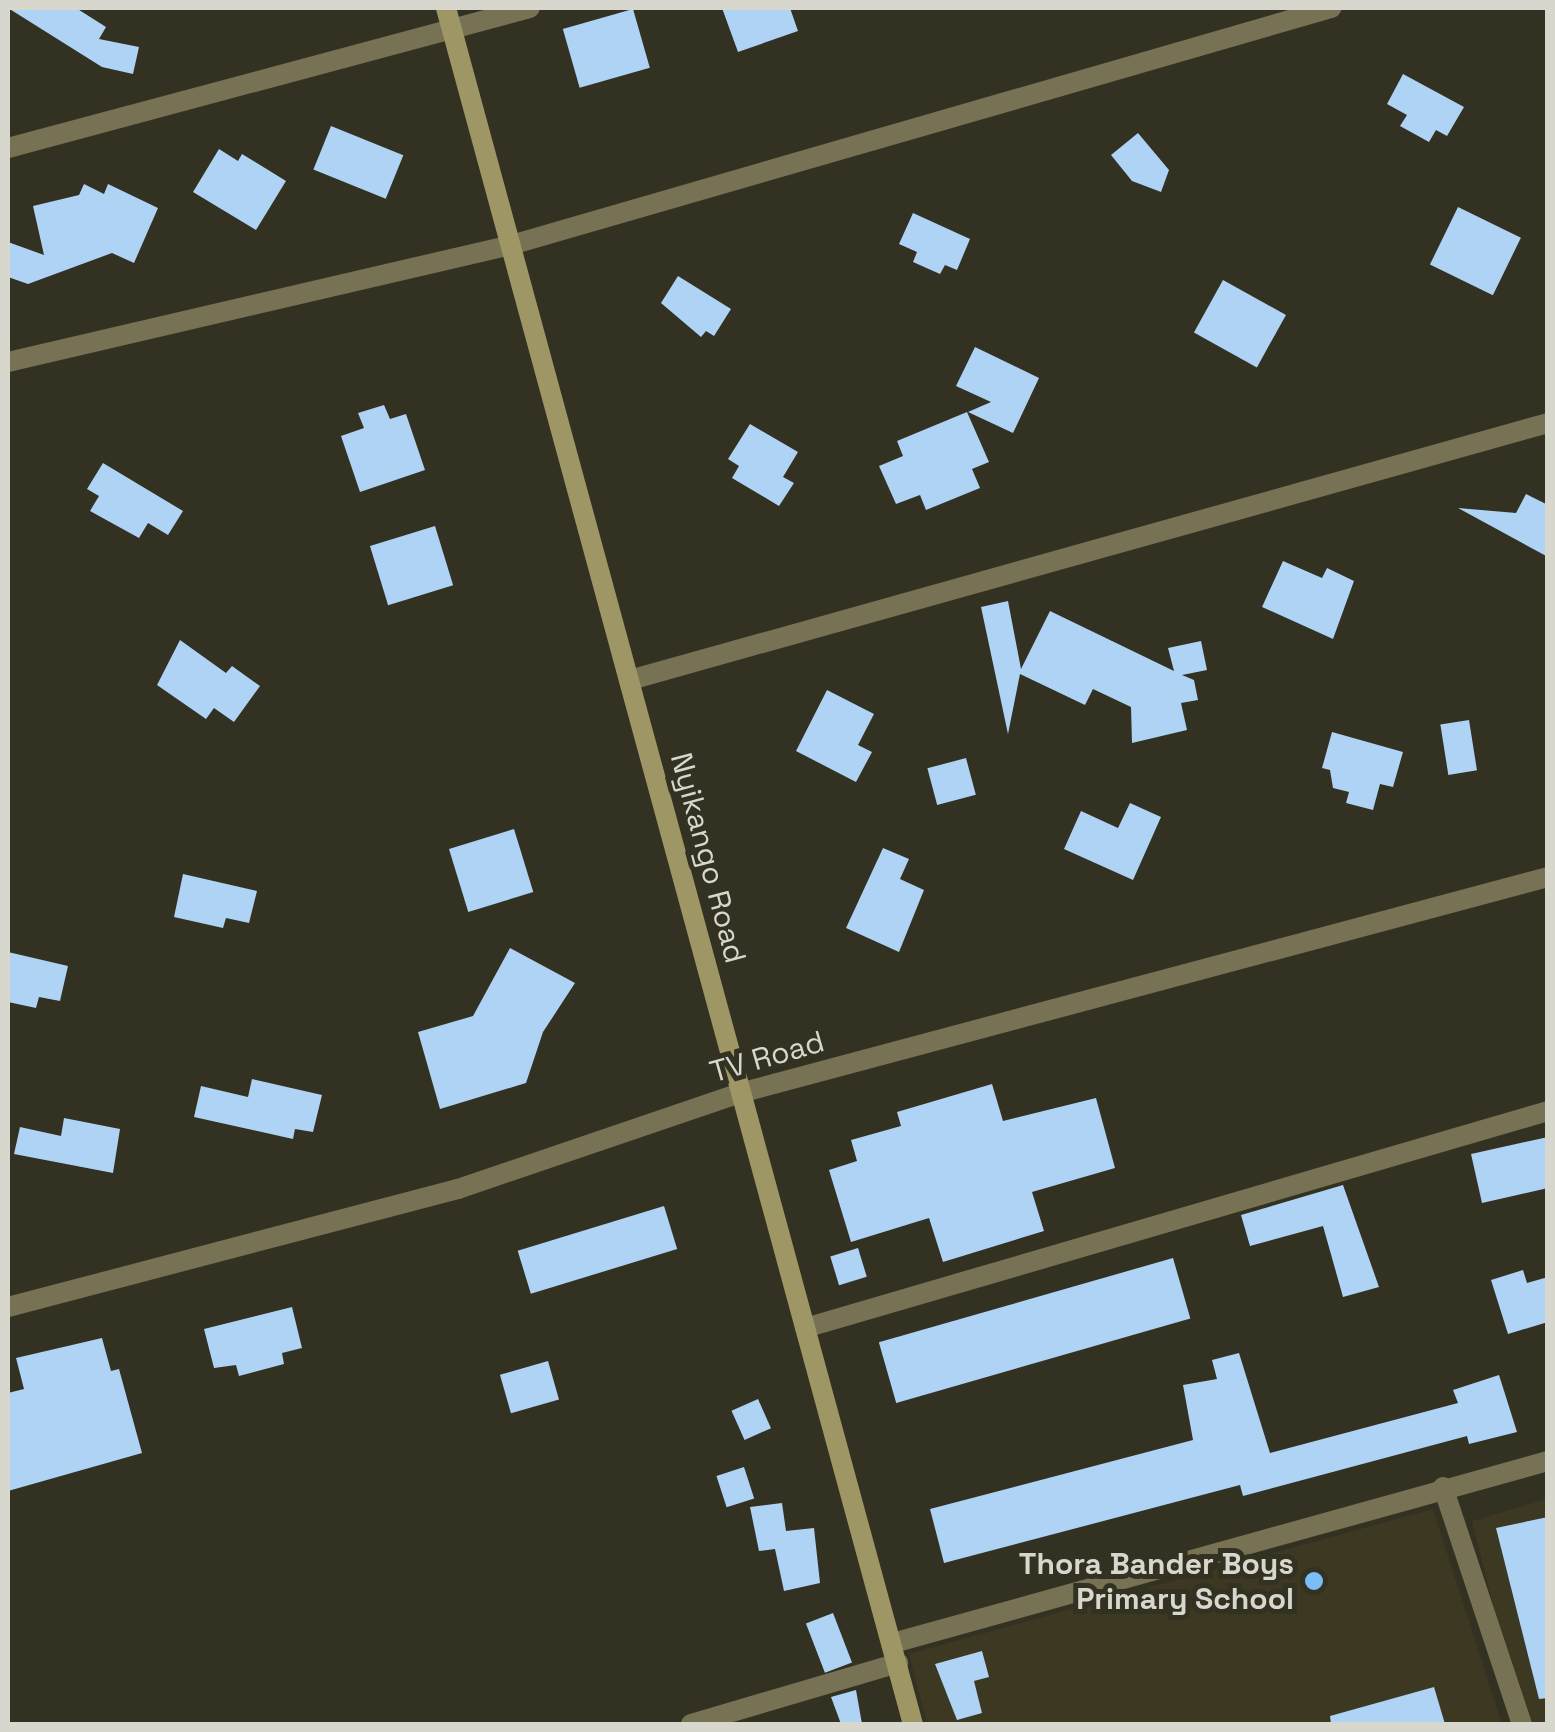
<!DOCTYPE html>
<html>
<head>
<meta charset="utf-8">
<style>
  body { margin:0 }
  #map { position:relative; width:1555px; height:1732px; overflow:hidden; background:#333122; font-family:"Space Grotesk",sans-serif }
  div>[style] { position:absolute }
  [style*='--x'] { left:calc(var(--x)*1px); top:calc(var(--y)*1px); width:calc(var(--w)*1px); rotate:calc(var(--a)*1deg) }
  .built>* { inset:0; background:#3c3822 }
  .building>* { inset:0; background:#aed3f5; transform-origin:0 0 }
  .street>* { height:20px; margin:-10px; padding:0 10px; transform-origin:10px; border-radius:10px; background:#777253 }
  .secondary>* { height:20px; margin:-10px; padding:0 10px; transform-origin:10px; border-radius:10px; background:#9e9664 }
  .dots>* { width:28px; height:28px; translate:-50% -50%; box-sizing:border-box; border:5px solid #333122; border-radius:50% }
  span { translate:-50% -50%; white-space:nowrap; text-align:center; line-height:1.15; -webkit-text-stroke:10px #333122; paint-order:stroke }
  .street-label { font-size:30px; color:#d8d7ce }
  .poi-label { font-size:30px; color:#d8d7ce; font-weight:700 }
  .right { translate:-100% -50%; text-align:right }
  .frame { position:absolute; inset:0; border:10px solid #d8d7ce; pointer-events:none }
</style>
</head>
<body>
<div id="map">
  <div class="built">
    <i style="clip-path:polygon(1547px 1499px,1547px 1724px,1523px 1724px,1472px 1521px)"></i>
    <i style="clip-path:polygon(1433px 1509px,1502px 1724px,927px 1724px,909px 1654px)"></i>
  </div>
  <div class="building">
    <i style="clip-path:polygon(8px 8px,76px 8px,106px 27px,99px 39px,139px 47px,133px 74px,102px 67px)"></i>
    <i style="clip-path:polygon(722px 8px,790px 8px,798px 31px,738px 52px)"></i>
    <i style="left:633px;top:9px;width:61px;height:73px;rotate:74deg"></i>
    <i style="clip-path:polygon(1403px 74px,1464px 107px,1447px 136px,1436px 130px,1429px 142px,1400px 126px,1407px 115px,1387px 104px)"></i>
    <i style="left:331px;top:126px;width:78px;height:47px;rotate:22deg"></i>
    <i style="clip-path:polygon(1138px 133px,1169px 170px,1161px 192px,1132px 181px,1111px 155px)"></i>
    <i style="clip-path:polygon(219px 149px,238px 161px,242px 154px,286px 181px,256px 230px,193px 192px)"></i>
    <i style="clip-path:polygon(84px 184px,104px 194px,108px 184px,158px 208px,134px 263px,112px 253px,28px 284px,8px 277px,8px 242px,44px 255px,33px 206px,79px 195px)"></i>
    <i style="left:1458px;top:207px;width:70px;height:64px;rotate:26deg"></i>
    <i style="clip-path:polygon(913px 213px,970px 239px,957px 270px,945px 265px,940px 274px,913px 262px,917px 252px,899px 244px)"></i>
    <i style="clip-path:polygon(678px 276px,731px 309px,714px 336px,706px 331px,701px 337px,661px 303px)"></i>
    <i style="left:1223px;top:280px;width:72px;height:60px;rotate:29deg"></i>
    <i style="clip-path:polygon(975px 347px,1039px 378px,1013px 433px,968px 412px,991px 402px,956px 386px)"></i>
    <i style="clip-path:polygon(384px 405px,390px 419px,406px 414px,425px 470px,360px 492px,341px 436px,364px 428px,358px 413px)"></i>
    <i style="clip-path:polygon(967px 412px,989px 462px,972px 469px,980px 488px,926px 510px,920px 495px,896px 504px,879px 466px,903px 456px,897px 441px)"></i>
    <i style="clip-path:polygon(750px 424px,798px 452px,783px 477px,794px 483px,779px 506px,732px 478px,739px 466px,728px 459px)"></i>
    <i style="clip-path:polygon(103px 463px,183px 511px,168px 535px,148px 523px,139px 538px,90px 511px,99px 496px,87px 489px)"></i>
    <i style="clip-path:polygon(1526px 494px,1548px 505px,1548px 557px,1458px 508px,1516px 513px)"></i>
    <i style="left:435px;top:526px;width:62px;height:68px;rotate:73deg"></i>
    <i style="clip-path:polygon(1283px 561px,1322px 578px,1327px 568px,1354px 581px,1333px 639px,1262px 607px)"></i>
    <i style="clip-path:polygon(1008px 601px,1021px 669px,1050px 611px,1174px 671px,1168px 648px,1201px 641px,1207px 670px,1182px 675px,1194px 680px,1198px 700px,1181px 703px,1187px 730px,1132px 743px,1131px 707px,1093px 689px,1085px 705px,1020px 674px,1008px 734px,981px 607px)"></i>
    <i style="clip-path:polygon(180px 640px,226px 673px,232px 666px,260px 686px,234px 722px,214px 708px,206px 719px,157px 685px)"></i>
    <i style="clip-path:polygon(827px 690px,874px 714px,858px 745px,872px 752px,856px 782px,796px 751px)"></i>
    <i style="left:1469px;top:720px;width:51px;height:29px;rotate:81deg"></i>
    <i style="clip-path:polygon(1332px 732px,1403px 752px,1393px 787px,1380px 784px,1373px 810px,1346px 803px,1349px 792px,1333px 788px,1330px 770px,1322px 768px)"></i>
    <i style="left:966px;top:758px;width:38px;height:40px;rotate:75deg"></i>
    <i style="clip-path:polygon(1130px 803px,1161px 817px,1133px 880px,1064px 849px,1081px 811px,1118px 828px)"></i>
    <i style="left:514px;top:829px;width:66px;height:68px;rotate:73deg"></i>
    <i style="clip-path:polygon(883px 848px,909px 859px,900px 879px,924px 890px,899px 952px,846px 928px)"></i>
    <i style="clip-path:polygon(183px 874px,257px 891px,249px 923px,226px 918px,223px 928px,174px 917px)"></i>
    <i style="clip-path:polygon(510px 948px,575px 983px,543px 1032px,526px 1083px,440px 1109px,418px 1032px,473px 1016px)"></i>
    <i style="clip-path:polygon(8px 952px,68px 966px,60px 1001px,39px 997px,36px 1008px,8px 1002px)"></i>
    <i style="clip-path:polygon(252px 1079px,322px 1095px,313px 1132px,295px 1129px,293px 1139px,194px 1117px,201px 1086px,248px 1097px)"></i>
    <i style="clip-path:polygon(992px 1084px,1003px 1121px,1096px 1098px,1115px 1168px,1032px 1192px,1044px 1231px,943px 1262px,929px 1218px,851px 1242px,829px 1170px,857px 1161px,851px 1140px,901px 1126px,897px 1112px)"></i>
    <i style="clip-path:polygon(64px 1118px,120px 1129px,113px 1173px,14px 1154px,20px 1127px,61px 1136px)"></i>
    <i style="clip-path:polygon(1548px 1137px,1548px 1188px,1482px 1203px,1471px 1154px)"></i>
    <i style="clip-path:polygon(1343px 1185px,1379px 1287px,1343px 1297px,1323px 1226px,1250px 1246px,1241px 1215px)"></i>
    <i style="left:664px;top:1206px;width:45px;height:153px;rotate:73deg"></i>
    <i style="left:858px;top:1248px;width:30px;height:29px;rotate:73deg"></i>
    <i style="left:1173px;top:1258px;width:63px;height:306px;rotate:74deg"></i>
    <i style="clip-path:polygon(1523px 1270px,1527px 1283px,1548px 1277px,1548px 1322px,1508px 1334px,1491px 1280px)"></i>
    <i style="clip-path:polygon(292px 1307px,302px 1348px,282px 1353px,284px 1364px,239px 1376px,236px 1365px,214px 1368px,204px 1329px)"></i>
    <i style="clip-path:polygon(102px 1338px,111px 1371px,119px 1369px,142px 1453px,8px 1491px,8px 1393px,24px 1389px,16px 1358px)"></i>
    <i style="clip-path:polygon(1239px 1353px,1270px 1453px,1458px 1403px,1453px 1390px,1499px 1375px,1517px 1432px,1469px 1444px,1467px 1436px,1243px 1496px,1240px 1485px,944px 1563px,930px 1509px,1193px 1440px,1183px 1385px,1217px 1379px,1212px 1360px)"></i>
    <i style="left:548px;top:1361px;width:40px;height:50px;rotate:74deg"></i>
    <i style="left:758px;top:1399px;width:32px;height:29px;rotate:66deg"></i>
    <i style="left:744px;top:1467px;width:33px;height:29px;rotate:72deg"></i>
    <i style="clip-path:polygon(782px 1503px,786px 1531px,814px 1528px,820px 1583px,784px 1591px,775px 1549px,759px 1551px,750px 1507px)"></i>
    <i style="clip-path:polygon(1548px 1517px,1548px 1698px,1539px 1699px,1496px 1528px)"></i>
    <i style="left:833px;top:1613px;width:53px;height:29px;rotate:69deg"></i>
    <i style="clip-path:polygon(982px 1651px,989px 1677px,974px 1681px,982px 1713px,957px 1720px,935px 1664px)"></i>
    <i style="clip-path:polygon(1434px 1687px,1445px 1724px,1331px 1724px,1330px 1716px)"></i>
    <i style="clip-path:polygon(856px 1690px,862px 1724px,841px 1724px,831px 1697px)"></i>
  </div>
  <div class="street">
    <i style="--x:8;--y:148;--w:540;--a:-15.01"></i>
    <i style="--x:8;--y:362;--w:516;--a:-13.09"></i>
    <i style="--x:511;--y:245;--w:854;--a:-16.12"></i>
    <i style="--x:630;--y:680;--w:953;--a:-15.64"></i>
    <i style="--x:8;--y:1307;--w:465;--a:-14.7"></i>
    <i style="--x:458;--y:1189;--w:298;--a:-18.8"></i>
    <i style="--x:740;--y:1093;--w:836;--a:-14.97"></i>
    <i style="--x:805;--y:1328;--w:774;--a:-16.28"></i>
    <i style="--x:1443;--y:1487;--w:250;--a:71.6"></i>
    <i style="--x:893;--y:1643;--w:680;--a:-15.53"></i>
    <i style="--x:691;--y:1724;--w:216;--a:-16.4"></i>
  </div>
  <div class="secondary">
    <i style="--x:446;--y:8;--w:1778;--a:74.78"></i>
  </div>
  <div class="dots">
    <i style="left:1314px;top:1581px;background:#7abef8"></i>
  </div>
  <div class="street-label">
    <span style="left:708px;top:858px;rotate:75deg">Nyikango Road</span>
    <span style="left:767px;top:1057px;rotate:-16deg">TV Road</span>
  </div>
  <div class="poi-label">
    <span class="right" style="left:1294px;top:1581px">Thora Bander Boys<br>Primary School</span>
  </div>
  <div class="frame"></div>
</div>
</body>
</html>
